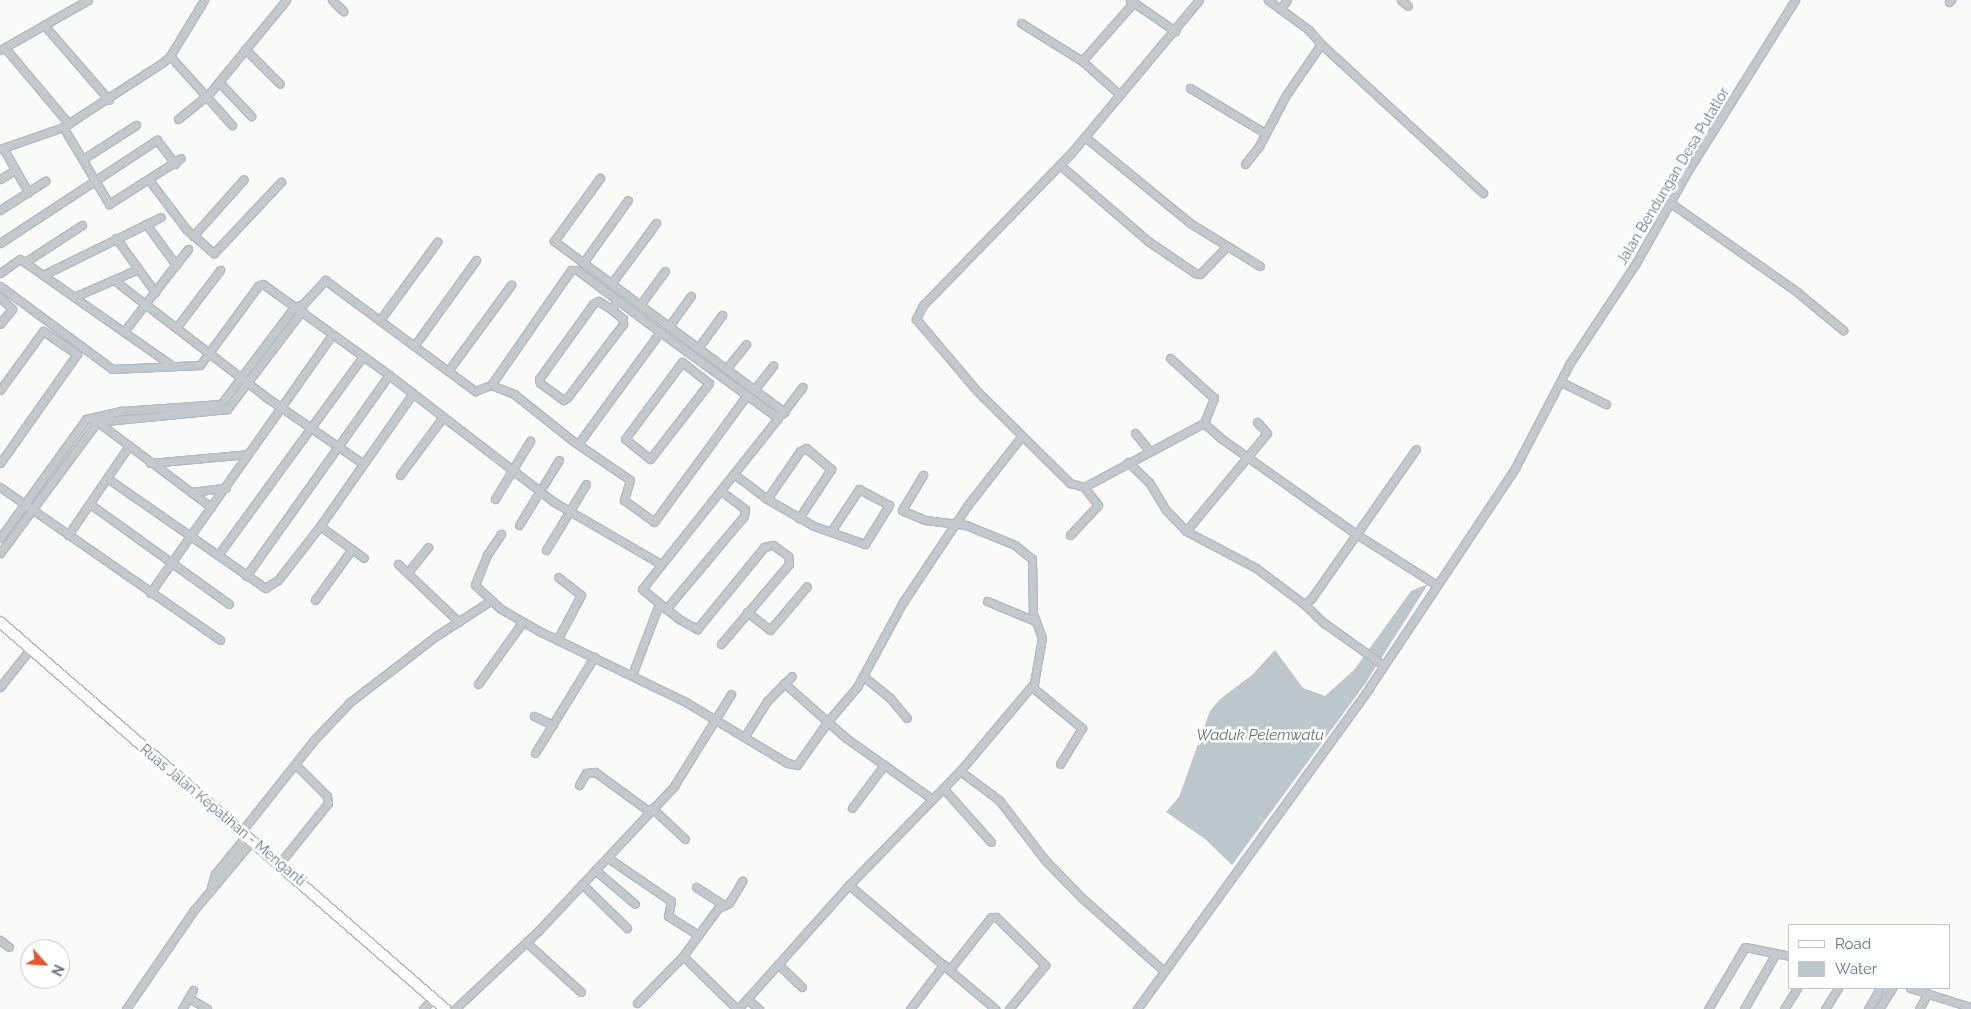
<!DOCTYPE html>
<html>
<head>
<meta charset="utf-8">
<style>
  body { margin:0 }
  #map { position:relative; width:1971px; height:1009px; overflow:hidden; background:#fafaf8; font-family:Raleway,sans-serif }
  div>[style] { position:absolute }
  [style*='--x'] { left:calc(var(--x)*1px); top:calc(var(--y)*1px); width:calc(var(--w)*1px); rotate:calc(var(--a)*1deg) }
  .water>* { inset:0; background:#bbc7cb }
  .roads { filter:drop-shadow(1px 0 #b3babf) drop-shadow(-1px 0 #b3babf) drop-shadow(0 1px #b3babf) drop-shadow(0 -1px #b3babf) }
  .street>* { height:7px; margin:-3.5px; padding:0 3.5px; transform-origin:3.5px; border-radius:3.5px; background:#c3c8cc }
  .secondary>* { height:10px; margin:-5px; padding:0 5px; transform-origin:5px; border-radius:5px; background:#fff }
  span { translate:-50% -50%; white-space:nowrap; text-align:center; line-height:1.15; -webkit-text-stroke:5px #fff; paint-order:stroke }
  .street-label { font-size:14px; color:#657683 }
  .water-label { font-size:15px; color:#60757c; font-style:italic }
  .legend { position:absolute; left:1788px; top:924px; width:162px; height:65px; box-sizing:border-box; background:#fff; border:1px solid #c1c8cd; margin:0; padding:6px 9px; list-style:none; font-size:15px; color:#657683 }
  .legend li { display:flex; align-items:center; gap:10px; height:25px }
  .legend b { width:25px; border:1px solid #c1c8cd }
  .north { position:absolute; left:20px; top:939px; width:50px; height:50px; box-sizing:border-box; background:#fff; border:1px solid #c1c8cd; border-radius:50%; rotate:116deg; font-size:14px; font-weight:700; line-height:20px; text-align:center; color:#657683 }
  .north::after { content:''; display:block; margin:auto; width:18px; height:22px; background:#e4572e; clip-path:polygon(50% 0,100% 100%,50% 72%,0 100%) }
</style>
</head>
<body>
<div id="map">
  <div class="water">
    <i style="clip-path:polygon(1428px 584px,1365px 684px,1232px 865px,1205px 839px,1166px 812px,1179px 797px,1210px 711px,1220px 699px,1252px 675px,1275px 650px,1303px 688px,1325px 696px,1354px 670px,1411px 591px)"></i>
  </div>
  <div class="roads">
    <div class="street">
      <i style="--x:332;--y:0;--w:16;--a:45"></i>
      <i style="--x:1130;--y:0;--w:55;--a:34.6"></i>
      <i style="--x:1199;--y:0;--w:198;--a:129.9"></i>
      <i style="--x:1072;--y:152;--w:214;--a:134.2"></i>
      <i style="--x:923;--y:305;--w:16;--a:117"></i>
      <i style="--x:916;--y:319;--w:94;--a:49.7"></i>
      <i style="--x:977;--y:391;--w:131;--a:44.7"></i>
      <i style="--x:1070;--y:483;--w:15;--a:16"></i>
      <i style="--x:1084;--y:487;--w:136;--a:-28.1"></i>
      <i style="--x:1204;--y:423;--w:24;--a:42"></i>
      <i style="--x:1222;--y:439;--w:164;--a:35.3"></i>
      <i style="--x:1356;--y:534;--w:93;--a:32.3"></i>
      <i style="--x:1401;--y:0;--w:9;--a:41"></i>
      <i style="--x:1949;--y:2;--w:3;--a:-45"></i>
      <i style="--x:1280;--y:9;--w:11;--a:-52"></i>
      <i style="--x:1021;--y:23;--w:72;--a:31.9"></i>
      <i style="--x:1082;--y:61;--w:50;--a:41.7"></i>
      <i style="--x:44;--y:25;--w:99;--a:49.1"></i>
      <i style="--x:1321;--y:44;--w:220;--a:42.6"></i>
      <i style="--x:5;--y:48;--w:99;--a:49.9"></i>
      <i style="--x:245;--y:49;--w:49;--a:45"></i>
      <i style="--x:0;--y:50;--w:101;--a:-29.6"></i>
      <i style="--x:170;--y:56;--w:93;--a:48.1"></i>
      <i style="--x:1082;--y:61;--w:77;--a:-48.7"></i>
      <i style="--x:219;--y:82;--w:47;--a:46.7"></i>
      <i style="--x:1190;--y:88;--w:87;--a:31"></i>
      <i style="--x:178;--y:119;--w:38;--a:-39"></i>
      <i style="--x:208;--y:95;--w:123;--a:-50.6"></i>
      <i style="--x:63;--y:127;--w:90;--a:59.1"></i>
      <i style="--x:109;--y:204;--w:85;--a:-32.6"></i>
      <i style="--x:1085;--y:137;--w:136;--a:39.3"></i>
      <i style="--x:1190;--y:223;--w:82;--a:31.6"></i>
      <i style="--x:3;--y:148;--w:51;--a:60.4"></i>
      <i style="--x:0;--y:149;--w:67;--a:-19.2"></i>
      <i style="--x:63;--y:127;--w:118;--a:-32.9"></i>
      <i style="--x:162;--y:63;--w:11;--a:-41"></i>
      <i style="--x:170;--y:56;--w:66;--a:-58.7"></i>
      <i style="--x:83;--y:159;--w:63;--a:-32.7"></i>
      <i style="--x:1245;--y:164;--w:23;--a:-52"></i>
      <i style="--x:1259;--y:146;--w:58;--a:-62.1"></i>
      <i style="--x:1286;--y:95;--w:62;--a:-55.5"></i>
      <i style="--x:1321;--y:44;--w:18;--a:-131"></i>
      <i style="--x:1309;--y:30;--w:51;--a:-143.8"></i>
      <i style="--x:1060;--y:165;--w:116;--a:40.8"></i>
      <i style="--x:1148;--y:241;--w:57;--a:34.2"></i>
      <i style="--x:1195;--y:273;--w:5;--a:11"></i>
      <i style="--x:1200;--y:274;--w:39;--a:-46"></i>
      <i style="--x:600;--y:178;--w:78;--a:126.1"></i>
      <i style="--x:554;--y:241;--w:287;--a:36.6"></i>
      <i style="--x:0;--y:179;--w:17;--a:-31"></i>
      <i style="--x:149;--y:180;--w:61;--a:52.9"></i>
      <i style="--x:186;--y:229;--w:37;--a:41"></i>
      <i style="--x:214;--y:253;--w:98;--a:-46.7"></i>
      <i style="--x:1672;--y:204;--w:153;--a:35.1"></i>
      <i style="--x:1797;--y:292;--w:60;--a:39.6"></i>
      <i style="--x:0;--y:210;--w:54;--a:-32.8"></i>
      <i style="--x:146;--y:224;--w:51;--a:53.8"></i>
      <i style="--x:193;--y:236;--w:76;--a:-48.2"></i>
      <i style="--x:116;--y:238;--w:67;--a:54.2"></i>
      <i style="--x:0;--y:243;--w:188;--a:-33.3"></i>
      <i style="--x:157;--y:140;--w:30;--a:53"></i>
      <i style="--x:188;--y:249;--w:70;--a:128"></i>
      <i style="--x:145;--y:304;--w:153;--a:37.5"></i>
      <i style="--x:266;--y:397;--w:116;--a:34.5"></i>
      <i style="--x:25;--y:262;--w:68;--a:-33"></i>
      <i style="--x:583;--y:263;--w:77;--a:-54.5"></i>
      <i style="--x:0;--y:273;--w:24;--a:-35"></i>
      <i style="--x:20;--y:259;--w:66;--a:35.1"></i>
      <i style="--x:74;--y:297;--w:70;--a:-23.6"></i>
      <i style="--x:43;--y:275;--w:131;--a:-26.2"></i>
      <i style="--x:114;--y:280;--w:39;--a:38"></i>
      <i style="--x:145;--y:304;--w:35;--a:127"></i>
      <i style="--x:611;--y:284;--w:76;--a:-53.6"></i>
      <i style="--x:0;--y:286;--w:139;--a:36.5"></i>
      <i style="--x:112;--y:369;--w:88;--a:-2.6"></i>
      <i style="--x:200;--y:365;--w:98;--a:-53.7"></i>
      <i style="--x:258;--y:286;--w:5;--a:-22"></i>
      <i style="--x:263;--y:284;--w:155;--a:35.8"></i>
      <i style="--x:389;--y:375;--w:208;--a:37.6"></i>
      <i style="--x:554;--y:502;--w:124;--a:30.1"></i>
      <i style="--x:0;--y:297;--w:17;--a:45"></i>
      <i style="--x:12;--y:309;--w:19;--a:129"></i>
      <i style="--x:74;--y:297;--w:118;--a:35"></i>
      <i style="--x:303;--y:304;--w:33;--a:-47"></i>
      <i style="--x:325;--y:280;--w:187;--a:36.5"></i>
      <i style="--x:475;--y:391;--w:17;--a:-21"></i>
      <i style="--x:491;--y:385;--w:25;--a:21"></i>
      <i style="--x:514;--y:394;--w:75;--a:38.5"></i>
      <i style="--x:573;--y:441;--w:69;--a:34.4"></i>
      <i style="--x:630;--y:480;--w:21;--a:107"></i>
      <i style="--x:624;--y:500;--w:37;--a:36"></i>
      <i style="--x:654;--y:522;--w:157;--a:-53.8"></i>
      <i style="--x:640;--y:305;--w:42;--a:-53.7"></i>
      <i style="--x:611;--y:309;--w:15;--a:-148"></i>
      <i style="--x:598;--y:301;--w:6;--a:149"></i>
      <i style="--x:593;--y:304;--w:92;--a:125.8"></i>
      <i style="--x:539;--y:379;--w:4;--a:76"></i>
      <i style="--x:540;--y:383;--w:29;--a:36"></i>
      <i style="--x:563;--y:400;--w:4;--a:-27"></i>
      <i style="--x:567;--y:398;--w:93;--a:-52.9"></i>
      <i style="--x:623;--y:324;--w:5;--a:-90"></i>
      <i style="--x:623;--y:319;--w:16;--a:-140"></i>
      <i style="--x:611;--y:309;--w:11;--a:-49"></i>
      <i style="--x:380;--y:320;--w:97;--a:-53.8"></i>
      <i style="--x:669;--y:326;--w:37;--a:-54"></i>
      <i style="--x:176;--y:328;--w:73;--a:-52.8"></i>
      <i style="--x:414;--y:346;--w:106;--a:-54.2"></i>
      <i style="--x:698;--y:348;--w:41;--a:-54"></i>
      <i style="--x:1170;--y:358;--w:59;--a:42.3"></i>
      <i style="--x:1214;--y:398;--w:27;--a:112"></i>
      <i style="--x:682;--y:362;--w:34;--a:38"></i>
      <i style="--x:709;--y:383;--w:96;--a:127.8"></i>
      <i style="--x:650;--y:459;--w:32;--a:-141"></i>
      <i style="--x:625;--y:439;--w:96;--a:-53.5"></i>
      <i style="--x:726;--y:369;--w:32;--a:-51"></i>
      <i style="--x:448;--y:371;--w:107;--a:-53.8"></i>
      <i style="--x:1561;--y:382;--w:50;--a:26.1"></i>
      <i style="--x:491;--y:385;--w:140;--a:-55.2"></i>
      <i style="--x:571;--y:270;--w:6;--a:0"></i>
      <i style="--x:577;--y:270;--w:104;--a:36.8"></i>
      <i style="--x:0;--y:390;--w:73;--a:-53.9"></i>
      <i style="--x:43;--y:331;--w:41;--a:34.1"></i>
      <i style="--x:77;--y:354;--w:133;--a:125.2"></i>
      <i style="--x:754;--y:390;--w:31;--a:-52"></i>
      <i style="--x:782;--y:414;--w:34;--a:-53"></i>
      <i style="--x:95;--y:420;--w:145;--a:36.9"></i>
      <i style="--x:1135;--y:433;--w:22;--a:51"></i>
      <i style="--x:578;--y:444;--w:139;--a:-53.8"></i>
      <i style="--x:660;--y:332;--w:146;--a:36.1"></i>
      <i style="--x:778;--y:418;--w:218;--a:128.5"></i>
      <i style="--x:642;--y:589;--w:48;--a:39"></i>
      <i style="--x:679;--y:619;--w:21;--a:29"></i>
      <i style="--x:697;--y:629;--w:106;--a:-50.7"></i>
      <i style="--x:764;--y:547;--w:9;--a:-13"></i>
      <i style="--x:773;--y:545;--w:19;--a:36"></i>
      <i style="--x:788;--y:556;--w:8;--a:83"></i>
      <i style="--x:789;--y:564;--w:105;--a:130.4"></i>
      <i style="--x:1128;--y:462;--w:29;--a:44"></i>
      <i style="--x:1149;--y:482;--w:33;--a:59"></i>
      <i style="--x:1166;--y:510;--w:29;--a:46"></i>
      <i style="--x:1186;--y:531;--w:79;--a:27.9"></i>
      <i style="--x:1256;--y:568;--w:60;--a:36.9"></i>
      <i style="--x:1304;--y:604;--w:9;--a:-36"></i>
      <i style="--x:1311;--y:599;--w:183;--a:-55"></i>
      <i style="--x:150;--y:463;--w:98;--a:-5.2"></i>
      <i style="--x:734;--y:474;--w:41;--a:37.1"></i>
      <i style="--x:767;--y:499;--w:58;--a:-55.5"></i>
      <i style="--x:800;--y:451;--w:7;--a:-27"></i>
      <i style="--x:806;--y:448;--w:33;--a:40"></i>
      <i style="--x:831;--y:469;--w:59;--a:123.1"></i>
      <i style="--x:400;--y:475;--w:72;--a:-53.4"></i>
      <i style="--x:107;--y:478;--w:193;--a:34.8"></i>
      <i style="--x:265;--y:588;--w:15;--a:-32"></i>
      <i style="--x:278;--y:580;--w:68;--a:-52.1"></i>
      <i style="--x:320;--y:526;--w:162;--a:-55"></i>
      <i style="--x:0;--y:487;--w:268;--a:34.8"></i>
      <i style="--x:191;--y:492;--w:35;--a:-7"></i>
      <i style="--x:495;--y:499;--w:68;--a:-58.9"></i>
      <i style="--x:767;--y:499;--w:54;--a:29.9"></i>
      <i style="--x:814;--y:526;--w:54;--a:19.4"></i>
      <i style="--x:865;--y:544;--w:46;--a:-58.4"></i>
      <i style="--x:889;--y:505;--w:34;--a:-152"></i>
      <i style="--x:859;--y:489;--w:49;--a:123.4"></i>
      <i style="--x:90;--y:504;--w:171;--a:35.7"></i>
      <i style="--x:519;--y:525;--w:76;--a:-58.4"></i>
      <i style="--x:320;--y:526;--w:54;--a:36"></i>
      <i style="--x:1186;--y:531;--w:127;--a:-50.4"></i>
      <i style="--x:1267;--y:433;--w:15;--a:-132"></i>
      <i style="--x:501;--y:534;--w:25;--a:124"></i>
      <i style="--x:487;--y:555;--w:32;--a:112"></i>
      <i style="--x:475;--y:585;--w:35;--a:43"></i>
      <i style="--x:501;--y:609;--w:44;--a:30.1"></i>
      <i style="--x:539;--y:631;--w:161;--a:25.8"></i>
      <i style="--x:684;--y:701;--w:120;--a:31"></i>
      <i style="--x:787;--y:763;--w:10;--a:11"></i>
      <i style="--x:797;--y:765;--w:54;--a:-54.8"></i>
      <i style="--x:828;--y:721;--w:45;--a:-49.5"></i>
      <i style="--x:857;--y:687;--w:97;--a:-61.6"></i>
      <i style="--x:903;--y:602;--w:115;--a:-56.3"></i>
      <i style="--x:967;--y:506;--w:88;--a:-52"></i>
      <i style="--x:68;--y:535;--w:107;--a:-55.7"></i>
      <i style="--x:1070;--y:535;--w:41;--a:-47"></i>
      <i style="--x:1098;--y:505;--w:23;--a:-128"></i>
      <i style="--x:0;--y:538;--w:147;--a:-54.1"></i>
      <i style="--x:86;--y:419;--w:37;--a:-13"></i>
      <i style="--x:122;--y:411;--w:99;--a:-4"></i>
      <i style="--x:221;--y:404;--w:121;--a:-53"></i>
      <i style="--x:294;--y:307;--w:9;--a:-18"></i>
      <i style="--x:303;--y:304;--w:8;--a:104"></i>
      <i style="--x:301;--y:312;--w:122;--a:127.3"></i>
      <i style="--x:227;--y:409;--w:131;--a:174.3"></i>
      <i style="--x:97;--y:422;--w:163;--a:126.5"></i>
      <i style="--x:546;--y:550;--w:77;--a:-58.8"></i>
      <i style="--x:218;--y:555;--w:246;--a:-53.9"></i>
      <i style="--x:398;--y:564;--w:84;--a:43.6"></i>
      <i style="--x:408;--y:572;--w:32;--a:-51"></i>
      <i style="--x:246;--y:576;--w:247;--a:-54.6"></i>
      <i style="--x:150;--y:593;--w:316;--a:-54.8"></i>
      <i style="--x:315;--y:600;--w:63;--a:-54"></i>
      <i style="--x:987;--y:601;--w:52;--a:22.6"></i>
      <i style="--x:1304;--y:604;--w:28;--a:44"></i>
      <i style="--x:1324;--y:623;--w:72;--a:35.4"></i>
      <i style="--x:666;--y:609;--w:121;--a:-50"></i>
      <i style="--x:744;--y:516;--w:7;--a:-82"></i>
      <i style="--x:745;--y:509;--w:30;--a:-143"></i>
      <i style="--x:747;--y:612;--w:29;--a:38"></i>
      <i style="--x:770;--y:630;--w:57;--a:-49.9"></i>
      <i style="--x:557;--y:640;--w:51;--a:-61.9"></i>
      <i style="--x:581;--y:595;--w:29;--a:-142"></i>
      <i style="--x:632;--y:675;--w:76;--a:-69.2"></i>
      <i style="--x:863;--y:676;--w:35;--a:39"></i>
      <i style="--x:890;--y:698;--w:26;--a:50"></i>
      <i style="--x:784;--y:683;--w:83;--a:41.6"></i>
      <i style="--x:846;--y:738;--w:105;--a:35.3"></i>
      <i style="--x:478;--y:684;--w:75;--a:-54.2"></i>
      <i style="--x:0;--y:687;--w:48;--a:-51.7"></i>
      <i style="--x:1032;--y:687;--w:65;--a:39.4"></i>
      <i style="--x:1082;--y:728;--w:42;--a:121.4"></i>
      <i style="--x:534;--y:716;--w:21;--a:25"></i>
      <i style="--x:745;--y:736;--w:41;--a:-57.8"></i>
      <i style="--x:767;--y:701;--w:35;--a:-45"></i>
      <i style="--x:535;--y:753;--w:113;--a:-58.4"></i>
      <i style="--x:960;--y:771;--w:49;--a:36.6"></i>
      <i style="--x:999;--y:800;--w:76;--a:52.5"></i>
      <i style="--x:1045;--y:860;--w:53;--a:45.8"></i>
      <i style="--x:1082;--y:898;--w:110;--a:41.7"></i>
      <i style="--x:579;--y:785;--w:14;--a:-60"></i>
      <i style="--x:586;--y:773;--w:9;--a:-6"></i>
      <i style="--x:595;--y:772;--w:68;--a:36"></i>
      <i style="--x:943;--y:788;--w:72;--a:48.4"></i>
      <i style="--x:652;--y:808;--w:45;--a:43.2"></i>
      <i style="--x:852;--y:808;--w:54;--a:-53.3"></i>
      <i style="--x:241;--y:832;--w:116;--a:-51.6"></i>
      <i style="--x:313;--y:741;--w:54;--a:-46.5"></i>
      <i style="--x:350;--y:702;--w:108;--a:-37.5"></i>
      <i style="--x:436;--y:636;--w:64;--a:-32.9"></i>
      <i style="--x:608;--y:858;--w:76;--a:34.3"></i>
      <i style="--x:671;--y:901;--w:15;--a:101"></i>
      <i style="--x:668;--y:916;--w:36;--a:32"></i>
      <i style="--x:279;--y:864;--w:78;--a:-51.2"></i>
      <i style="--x:328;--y:803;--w:7;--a:-98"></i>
      <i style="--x:327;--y:796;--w:45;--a:-135"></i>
      <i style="--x:595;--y:870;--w:52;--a:40.4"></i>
      <i style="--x:582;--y:884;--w:63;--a:44.4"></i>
      <i style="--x:849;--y:885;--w:192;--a:40.3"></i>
      <i style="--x:211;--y:887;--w:14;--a:-73"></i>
      <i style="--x:215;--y:874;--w:49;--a:-50.8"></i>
      <i style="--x:696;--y:887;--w:33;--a:33"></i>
      <i style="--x:0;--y:940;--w:11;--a:38"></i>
      <i style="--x:526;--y:942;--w:74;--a:42.3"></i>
      <i style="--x:683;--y:956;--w:76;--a:44.5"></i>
      <i style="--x:778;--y:964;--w:33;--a:44"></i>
      <i style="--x:950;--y:969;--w:66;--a:-51.7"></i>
      <i style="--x:991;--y:917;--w:5;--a:0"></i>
      <i style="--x:996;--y:917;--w:69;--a:44.4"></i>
      <i style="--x:1045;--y:965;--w:57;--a:129.3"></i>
      <i style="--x:1910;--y:988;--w:60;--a:17.5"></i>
      <i style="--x:1967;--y:1006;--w:4;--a:124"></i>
      <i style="--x:189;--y:998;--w:21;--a:31"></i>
      <i style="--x:747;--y:999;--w:16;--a:40"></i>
      <i style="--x:637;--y:1003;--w:66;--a:-45.6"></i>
      <i style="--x:683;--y:956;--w:59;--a:-53.9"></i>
      <i style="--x:718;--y:908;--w:12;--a:-24"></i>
      <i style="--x:729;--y:903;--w:26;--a:-59"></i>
      <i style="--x:126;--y:1009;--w:120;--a:-55.5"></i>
      <i style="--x:194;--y:910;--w:90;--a:-50"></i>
      <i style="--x:182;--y:1009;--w:22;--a:-60"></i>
      <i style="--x:423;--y:1009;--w:16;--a:-47"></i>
      <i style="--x:455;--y:1009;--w:115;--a:-43.2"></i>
      <i style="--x:539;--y:930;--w:197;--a:-46.8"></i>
      <i style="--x:674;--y:786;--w:108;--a:-58.2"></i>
      <i style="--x:738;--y:1009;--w:166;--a:-48.2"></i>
      <i style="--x:849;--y:885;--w:159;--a:-45.8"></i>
      <i style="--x:960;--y:771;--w:115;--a:-49.9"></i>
      <i style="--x:1034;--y:683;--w:46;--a:-79.9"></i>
      <i style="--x:1042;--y:638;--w:27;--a:-110"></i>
      <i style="--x:1033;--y:613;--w:54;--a:-91.1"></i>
      <i style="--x:1032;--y:559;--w:22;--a:-141"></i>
      <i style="--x:1015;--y:545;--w:53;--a:-157.8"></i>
      <i style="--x:966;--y:525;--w:41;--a:-173"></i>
      <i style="--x:925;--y:520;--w:25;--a:-157"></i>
      <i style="--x:902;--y:510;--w:41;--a:-59"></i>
      <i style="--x:910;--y:1009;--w:56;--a:-52.9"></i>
      <i style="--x:1137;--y:1009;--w:396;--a:-54.1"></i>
      <i style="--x:1369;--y:688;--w:264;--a:-56.4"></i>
      <i style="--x:1515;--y:468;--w:119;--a:-62.4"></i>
      <i style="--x:1570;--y:363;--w:120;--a:-56.6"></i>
      <i style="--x:1636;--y:263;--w:108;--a:-60.6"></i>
      <i style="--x:1689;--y:169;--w:199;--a:-57.9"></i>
      <i style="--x:1708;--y:1009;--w:72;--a:-59.2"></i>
      <i style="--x:1745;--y:947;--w:46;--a:11.3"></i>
      <i style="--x:1744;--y:1009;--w:64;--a:-60.3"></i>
      <i style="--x:1784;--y:1009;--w:25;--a:-58"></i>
      <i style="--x:1825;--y:1009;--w:25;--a:-58"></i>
      <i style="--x:1868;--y:1009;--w:24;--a:-60"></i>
      <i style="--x:1879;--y:1009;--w:25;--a:-58"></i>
      <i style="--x:1919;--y:1009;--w:18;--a:-61"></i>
    </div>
    <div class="secondary">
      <i style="--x:0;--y:622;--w:590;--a:41.01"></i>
    </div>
  </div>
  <div class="street-label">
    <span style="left:1673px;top:176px;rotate:-59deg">Jalan Bendungan Desa Putatlor</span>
    <span style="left:223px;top:815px;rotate:40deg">Ruas Jalan Kepatihan - Menganti</span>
  </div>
  <div class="water-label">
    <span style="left:1260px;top:736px">Waduk Pelemwatu</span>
  </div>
  <ul class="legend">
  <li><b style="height:6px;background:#fff"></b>Road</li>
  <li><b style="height:14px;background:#bbc7cb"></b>Water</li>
  </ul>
  <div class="north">N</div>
</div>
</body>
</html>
